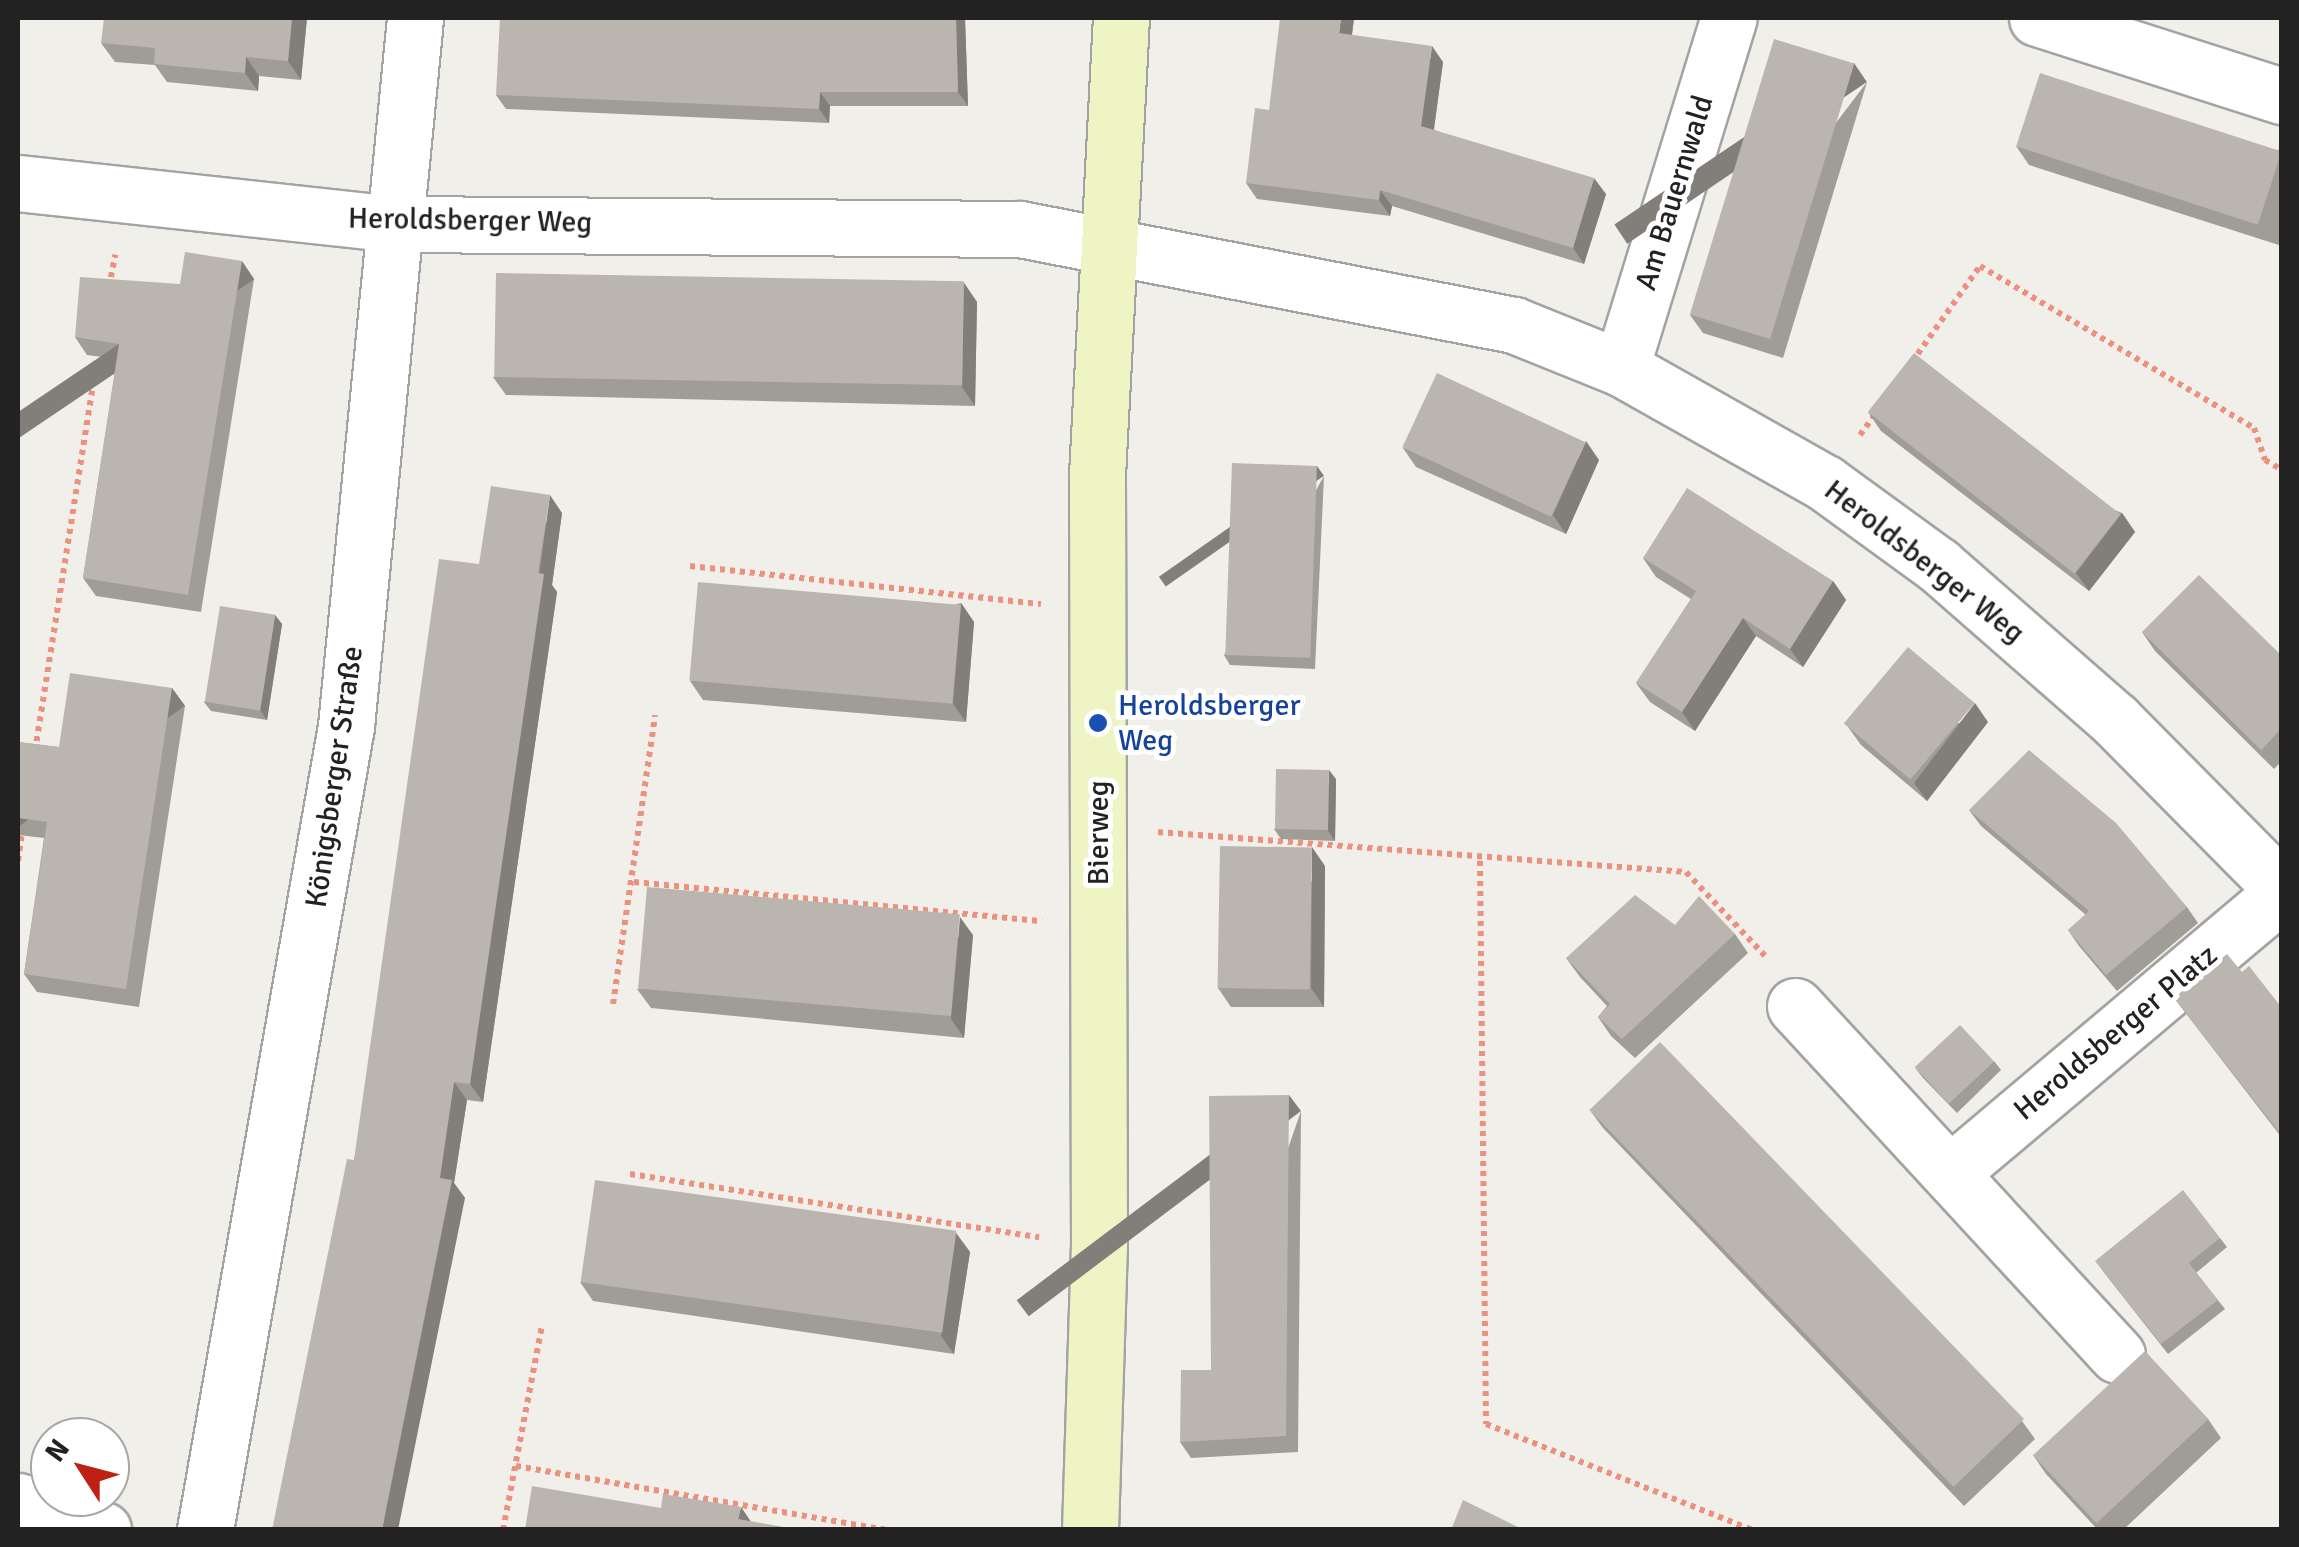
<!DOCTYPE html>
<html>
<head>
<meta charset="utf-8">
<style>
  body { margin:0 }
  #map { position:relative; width:2299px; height:1547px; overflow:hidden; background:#f1efea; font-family:Signika,sans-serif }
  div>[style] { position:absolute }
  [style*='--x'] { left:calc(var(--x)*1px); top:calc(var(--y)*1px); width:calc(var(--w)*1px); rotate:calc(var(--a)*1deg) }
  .path>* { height:6px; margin-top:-3px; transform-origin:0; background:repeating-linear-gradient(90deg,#ed917f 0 5px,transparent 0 10px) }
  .roads { filter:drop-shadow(2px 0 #a3a3a3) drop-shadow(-2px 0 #a3a3a3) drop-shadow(0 2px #a3a3a3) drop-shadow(0 -2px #a3a3a3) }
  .minor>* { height:55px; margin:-27.5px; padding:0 27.5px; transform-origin:27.5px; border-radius:27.5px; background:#fff }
  .secondary>* { height:55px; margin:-27.5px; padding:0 27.5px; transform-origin:27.5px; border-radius:27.5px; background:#eff4c4 }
  .wall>* { inset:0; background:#a09c96 }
  .shaded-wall>* { inset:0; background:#827f7a; transform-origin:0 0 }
  .building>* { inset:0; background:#bab5af; transform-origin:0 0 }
  .dots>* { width:28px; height:28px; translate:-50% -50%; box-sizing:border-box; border:5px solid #fff; border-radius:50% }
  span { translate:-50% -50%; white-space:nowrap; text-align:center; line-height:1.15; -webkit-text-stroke:10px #fff; paint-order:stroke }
  .street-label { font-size:30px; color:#222 }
  .transit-label { font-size:30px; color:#164399 }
  .left { translate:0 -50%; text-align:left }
  .frame { position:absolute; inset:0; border:20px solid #222; pointer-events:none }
  .north { position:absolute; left:30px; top:1417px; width:100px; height:100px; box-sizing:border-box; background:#fff; border:2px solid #a7a7a7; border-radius:50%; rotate:306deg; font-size:28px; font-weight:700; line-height:40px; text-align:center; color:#222 }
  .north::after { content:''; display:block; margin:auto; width:35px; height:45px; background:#c01f14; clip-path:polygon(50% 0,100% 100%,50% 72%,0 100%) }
</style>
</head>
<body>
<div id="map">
  <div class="path">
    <i style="--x:109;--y:287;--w:33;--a:-79"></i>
    <i style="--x:1912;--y:362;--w:118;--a:-54.7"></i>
    <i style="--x:1980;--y:266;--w:318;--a:30.6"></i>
    <i style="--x:2254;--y:428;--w:34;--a:71"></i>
    <i style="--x:2265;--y:460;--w:20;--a:30"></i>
    <i style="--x:1860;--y:435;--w:27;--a:-54"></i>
    <i style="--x:690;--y:566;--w:353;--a:6.2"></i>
    <i style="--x:35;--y:751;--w:408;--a:-81"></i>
    <i style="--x:1158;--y:832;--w:530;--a:4.33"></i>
    <i style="--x:1686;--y:872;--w:118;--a:46.7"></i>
    <i style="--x:18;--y:861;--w:34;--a:-82"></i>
    <i style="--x:1480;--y:861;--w:563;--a:89.39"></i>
    <i style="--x:1486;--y:1424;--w:287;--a:21.7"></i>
    <i style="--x:634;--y:882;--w:410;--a:5.5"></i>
    <i style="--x:613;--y:1004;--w:292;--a:-81.7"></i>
    <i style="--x:630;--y:1174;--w:414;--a:8.8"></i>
    <i style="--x:516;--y:1466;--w:375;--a:9.8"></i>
    <i style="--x:503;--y:1530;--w:208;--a:-79.2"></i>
  </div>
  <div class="roads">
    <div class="minor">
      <i style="--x:2037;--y:18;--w:257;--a:17.7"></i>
      <i style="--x:18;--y:183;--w:382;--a:6.2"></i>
      <i style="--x:398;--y:224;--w:622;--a:0.46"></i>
      <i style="--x:1020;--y:229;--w:503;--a:11"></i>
      <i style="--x:1514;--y:325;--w:115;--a:21.9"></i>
      <i style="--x:1621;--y:368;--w:234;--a:29.4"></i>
      <i style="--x:1825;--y:483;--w:140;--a:36"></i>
      <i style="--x:1938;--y:565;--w:235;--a:41.2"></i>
      <i style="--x:2115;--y:720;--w:238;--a:45.3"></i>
      <i style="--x:1621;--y:368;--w:366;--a:-72.9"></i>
      <i style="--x:1795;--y:1006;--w:475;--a:47.3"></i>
      <i style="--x:1951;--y:1172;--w:433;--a:-40.1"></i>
      <i style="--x:18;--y:1501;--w:90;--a:18.8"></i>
      <i style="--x:205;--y:1530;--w:816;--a:-80.05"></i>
      <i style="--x:346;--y:726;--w:711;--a:-84.43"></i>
    </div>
    <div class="secondary">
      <i style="--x:1090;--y:1530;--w:283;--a:-88.2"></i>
      <i style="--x:1099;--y:1247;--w:772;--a:-90.15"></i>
      <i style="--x:1097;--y:475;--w:458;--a:-87"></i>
    </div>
  </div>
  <div class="wall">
    <i style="clip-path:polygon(307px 18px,301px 80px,259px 76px,258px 91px,167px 82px,155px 65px,115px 62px,101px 43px)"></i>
    <i style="clip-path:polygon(965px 18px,968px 106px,830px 106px,829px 123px,506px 109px,496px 95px)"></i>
    <i style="clip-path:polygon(1354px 18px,1352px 35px,1443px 62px,1434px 130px,1606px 194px,1584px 264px,1392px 206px,1390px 216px,1257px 199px,1246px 183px,1269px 110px)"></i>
    <i style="clip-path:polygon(1867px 82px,1783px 358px,1703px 333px,1690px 315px)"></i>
    <i style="clip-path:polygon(2016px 146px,2282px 150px,2282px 246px,2029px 165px)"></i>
    <i style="clip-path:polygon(254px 279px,201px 612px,96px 596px,83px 578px,117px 359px,87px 355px,75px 337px,180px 284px)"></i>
    <i style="clip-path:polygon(964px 283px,977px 302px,975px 406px,506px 395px,493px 377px)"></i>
    <i style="clip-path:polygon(1868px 412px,2122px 513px,2135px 532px,2089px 591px,1881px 431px)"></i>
    <i style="clip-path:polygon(1403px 448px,1599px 460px,1566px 534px,1416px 467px)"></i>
    <i style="clip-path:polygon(1324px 476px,1315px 669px,1230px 665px,1224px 655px)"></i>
    <i style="clip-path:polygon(562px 513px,552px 585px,557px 592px,483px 1102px,467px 1100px,454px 1183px,465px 1198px,354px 1160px,479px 564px)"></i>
    <i style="clip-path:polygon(1643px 558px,1833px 581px,1846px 600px,1803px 667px,1756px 636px,1695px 731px,1650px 702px,1636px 683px,1691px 599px,1656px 577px)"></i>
    <i style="clip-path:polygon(961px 603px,974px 622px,966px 722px,703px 700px,690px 681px)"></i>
    <i style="clip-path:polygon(275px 615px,282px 624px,267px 720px,211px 711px,204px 702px)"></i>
    <i style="clip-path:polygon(2142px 632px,2282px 656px,2282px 761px,2274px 769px,2155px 651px)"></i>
    <i style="clip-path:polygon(172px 688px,185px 706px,139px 1007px,37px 992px,24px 974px,44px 838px,18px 835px,18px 742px,59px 747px)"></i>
    <i style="clip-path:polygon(1988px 722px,1927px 801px,1861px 745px,1848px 727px)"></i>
    <i style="clip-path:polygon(1336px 779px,1335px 841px,1281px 839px,1274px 829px)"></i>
    <i style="clip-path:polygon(1969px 810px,2187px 907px,2198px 923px,2117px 991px,2079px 946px,2068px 930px,2086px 915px,1981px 826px)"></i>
    <i style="clip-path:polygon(1325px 866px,1324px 1007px,1231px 1007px,1218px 988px)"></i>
    <i style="clip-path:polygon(1675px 925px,1735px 934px,1748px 953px,1635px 1058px,1611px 1036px,1598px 1017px,1607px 1006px,1580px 977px,1566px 958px)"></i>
    <i style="clip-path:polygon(973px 935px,964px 1038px,651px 1008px,637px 989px)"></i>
    <i style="clip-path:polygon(2242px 972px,2282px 1008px,2282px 1138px,2174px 998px)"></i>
    <i style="clip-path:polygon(1994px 1061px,2001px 1070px,1957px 1113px,1923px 1078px,1916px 1069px)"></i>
    <i style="clip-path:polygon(1589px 1109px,2022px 1421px,2035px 1439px,1964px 1506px,1603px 1128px)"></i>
    <i style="clip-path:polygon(1301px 1111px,1298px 1452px,1191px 1458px,1180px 1442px,1211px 1370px)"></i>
    <i style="clip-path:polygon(956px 1233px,970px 1252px,954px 1354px,593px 1301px,580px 1282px)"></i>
    <i style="clip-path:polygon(2220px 1238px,2227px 1247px,2196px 1273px,2225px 1309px,2168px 1354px,2102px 1270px)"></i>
    <i style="clip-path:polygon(2208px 1419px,2221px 1438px,2123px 1530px,2098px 1530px,2046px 1474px,2033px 1455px)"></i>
  </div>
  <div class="shaded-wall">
    <i style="clip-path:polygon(292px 18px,307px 18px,301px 80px,288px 61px)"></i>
    <i style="clip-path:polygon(956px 18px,965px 18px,968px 106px,958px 92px)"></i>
    <i style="clip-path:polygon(1341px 18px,1354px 18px,1350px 50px,1339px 33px)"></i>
    <i style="clip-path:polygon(1432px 46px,1443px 62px,1432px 142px,1421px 126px)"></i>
    <i style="clip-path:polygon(246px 57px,259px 76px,258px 91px,245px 73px)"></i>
    <i style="left:1854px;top:63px;width:23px;height:289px;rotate:56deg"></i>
    <i style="clip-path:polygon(820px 92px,830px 106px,829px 123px,819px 109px)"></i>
    <i style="clip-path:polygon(1594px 178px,1606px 194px,1584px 264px,1573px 248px)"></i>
    <i style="clip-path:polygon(1380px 190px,1392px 206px,1390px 216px,1379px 200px)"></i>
    <i style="left:242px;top:261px;width:22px;height:338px;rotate:56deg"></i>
    <i style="clip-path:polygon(964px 283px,977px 302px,975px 406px,962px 387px)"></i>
    <i style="clip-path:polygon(1586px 441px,1599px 460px,1566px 534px,1553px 515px)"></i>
    <i style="left:1317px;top:466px;width:12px;height:193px;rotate:55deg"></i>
    <i style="clip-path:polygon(550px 495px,562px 513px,552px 585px,557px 592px,483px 1102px,470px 1084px)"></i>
    <i style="clip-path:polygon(2122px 513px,2135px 532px,2089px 591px,2076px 573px)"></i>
    <i style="clip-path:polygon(1833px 581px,1846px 600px,1803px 667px,1790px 649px)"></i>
    <i style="clip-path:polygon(961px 603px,974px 622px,966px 722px,953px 704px)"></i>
    <i style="clip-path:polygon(275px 615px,282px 624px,267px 720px,260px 710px)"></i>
    <i style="clip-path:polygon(1743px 618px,1756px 636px,1695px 731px,1682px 712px)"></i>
    <i style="left:172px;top:688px;width:22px;height:304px;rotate:54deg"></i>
    <i style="clip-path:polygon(1975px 703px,1988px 722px,1927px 801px,1914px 783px)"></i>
    <i style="clip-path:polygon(1329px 770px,1336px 779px,1335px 841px,1328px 831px)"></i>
    <i style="clip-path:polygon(1312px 847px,1325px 866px,1324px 1007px,1311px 988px)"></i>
    <i style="clip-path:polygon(960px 917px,973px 935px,964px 1038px,951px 1019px)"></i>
    <i style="clip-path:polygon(454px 1082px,467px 1100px,454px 1183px,465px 1198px,398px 1530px,382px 1530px)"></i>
    <i style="left:1289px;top:1095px;width:20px;height:341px;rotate:53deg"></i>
    <i style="clip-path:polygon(956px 1233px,970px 1252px,954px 1354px,941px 1336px)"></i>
    <i style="clip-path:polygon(741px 1507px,754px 1526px,738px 1519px)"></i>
  </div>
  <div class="building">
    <i style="clip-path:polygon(104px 18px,292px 18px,288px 61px,246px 57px,245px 73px,154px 64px,155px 48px,101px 43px)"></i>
    <i style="clip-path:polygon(500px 18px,956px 18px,958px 92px,820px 92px,819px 109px,496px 95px)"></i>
    <i style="clip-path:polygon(1280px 18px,1341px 18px,1339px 33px,1432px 46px,1421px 126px,1594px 178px,1573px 248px,1380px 190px,1379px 200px,1246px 183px,1255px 108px,1269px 110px)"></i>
    <i style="left:1774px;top:39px;width:84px;height:288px;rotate:17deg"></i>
    <i style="left:2040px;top:73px;width:254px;height:77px;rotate:18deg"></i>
    <i style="clip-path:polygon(185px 252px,242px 261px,188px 595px,83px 578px,119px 344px,75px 337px,80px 277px,180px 284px)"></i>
    <i style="left:496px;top:273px;width:468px;height:104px;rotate:1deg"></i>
    <i style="left:1914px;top:353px;width:262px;height:75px;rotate:38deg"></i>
    <i style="left:1437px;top:373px;width:164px;height:82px;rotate:25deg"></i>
    <i style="left:1232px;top:463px;width:85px;height:192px;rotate:2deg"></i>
    <i style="clip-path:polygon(491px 486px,550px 495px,538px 573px,544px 574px,470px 1084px,454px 1082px,440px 1178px,452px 1180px,382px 1530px,272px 1530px,347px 1159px,354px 1160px,439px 559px,479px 564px)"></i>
    <i style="clip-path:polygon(1687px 488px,1833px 581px,1790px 649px,1743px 618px,1682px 712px,1636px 683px,1696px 591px,1643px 558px)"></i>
    <i style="clip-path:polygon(2199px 575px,2282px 656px,2282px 728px,2261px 750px,2142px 632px)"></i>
    <i style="left:698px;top:582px;width:264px;height:99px;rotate:5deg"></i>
    <i style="left:220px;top:606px;width:56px;height:97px;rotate:9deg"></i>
    <i style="left:1908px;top:647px;width:87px;height:100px;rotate:40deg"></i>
    <i style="clip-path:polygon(70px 673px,172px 688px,126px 989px,24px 974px,47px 822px,18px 818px,18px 742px,59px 747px)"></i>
    <i style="clip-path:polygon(2029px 750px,2116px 823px,2187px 907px,2106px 975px,2068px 930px,2089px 911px,1969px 810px)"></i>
    <i style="left:1276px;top:769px;width:53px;height:60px;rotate:1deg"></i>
    <i style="left:1220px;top:846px;width:92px;height:142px;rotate:1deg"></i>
    <i style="left:647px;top:887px;width:314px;height:102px;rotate:5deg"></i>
    <i style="clip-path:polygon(1635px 895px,1675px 925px,1699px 896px,1735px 934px,1622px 1039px,1598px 1017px,1610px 1004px,1566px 958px)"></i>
    <i style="clip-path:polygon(2227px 954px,2242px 972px,2249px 966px,2282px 1008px,2282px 1136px,2174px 998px)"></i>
    <i style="left:1960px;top:1025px;width:50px;height:62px;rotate:47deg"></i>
    <i style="left:1660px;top:1042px;width:524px;height:98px;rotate:46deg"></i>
    <i style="clip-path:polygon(1289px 1095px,1286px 1436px,1180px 1442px,1181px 1370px,1211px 1370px,1209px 1096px)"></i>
    <i style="left:595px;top:1180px;width:365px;height:103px;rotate:8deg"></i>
    <i style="clip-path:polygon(2183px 1190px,2220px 1238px,2189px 1263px,2218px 1300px,2161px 1344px,2095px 1261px)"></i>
    <i style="left:2145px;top:1351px;width:93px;height:153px;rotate:47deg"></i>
    <i style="clip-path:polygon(532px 1486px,661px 1508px,663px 1494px,741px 1507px,738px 1519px,801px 1530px,525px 1530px)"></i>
    <i style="clip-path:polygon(1463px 1500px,1524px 1530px,1451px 1530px)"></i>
  </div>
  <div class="dots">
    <i style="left:1098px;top:723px;background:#1a4fb4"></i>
  </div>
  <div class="street-label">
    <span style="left:1675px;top:193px;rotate:-73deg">Am Bauernwald</span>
    <span style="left:470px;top:221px;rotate:1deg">Heroldsberger Weg</span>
    <span style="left:1924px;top:562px;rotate:38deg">Heroldsberger Weg</span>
    <span style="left:335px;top:777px;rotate:-82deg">Königsberger Straße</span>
    <span style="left:1099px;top:833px;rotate:-90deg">Bierweg</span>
    <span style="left:2116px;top:1033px;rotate:-40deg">Heroldsberger Platz</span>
  </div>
  <div class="transit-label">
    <span class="left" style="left:1118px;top:723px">Heroldsberger<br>Weg</span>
  </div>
  <div class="frame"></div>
  <div class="north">N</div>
</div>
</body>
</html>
